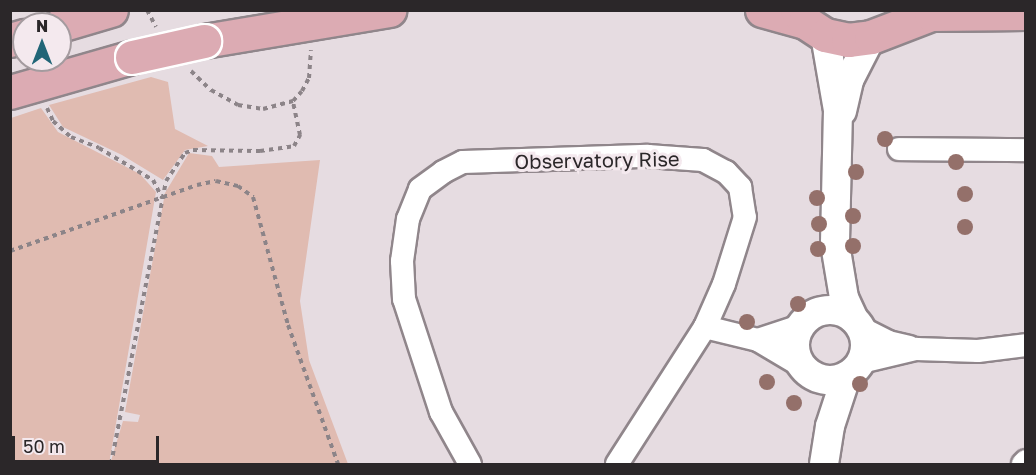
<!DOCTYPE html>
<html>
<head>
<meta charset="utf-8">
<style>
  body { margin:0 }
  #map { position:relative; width:1036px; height:475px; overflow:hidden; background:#e6dce1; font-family:"Golos Text",sans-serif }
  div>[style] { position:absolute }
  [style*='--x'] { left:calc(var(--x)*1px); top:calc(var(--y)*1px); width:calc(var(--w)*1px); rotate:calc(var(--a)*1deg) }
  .green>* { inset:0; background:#e0bbb1 }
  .path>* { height:4px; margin-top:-2px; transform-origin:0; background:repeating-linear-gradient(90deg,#8c8488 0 4.5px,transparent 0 9px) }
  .roads { filter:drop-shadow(2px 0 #90868b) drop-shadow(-2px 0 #90868b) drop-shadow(0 2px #90868b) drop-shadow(0 -2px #90868b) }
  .minor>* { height:22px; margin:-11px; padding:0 11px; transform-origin:11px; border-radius:11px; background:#fff }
  .tertiary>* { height:28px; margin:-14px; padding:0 14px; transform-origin:14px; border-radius:14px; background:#fff }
  .tertiary>.ring { margin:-14px; padding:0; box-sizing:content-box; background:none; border:28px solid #fff; border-radius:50% }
  .primary>* { height:33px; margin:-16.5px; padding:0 16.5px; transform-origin:16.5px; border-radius:16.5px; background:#dcabb3 }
  .bridges { filter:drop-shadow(2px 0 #fff) drop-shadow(-2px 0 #fff) drop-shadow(0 2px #fff) drop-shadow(0 -2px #fff) }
  .primary-bridge>* { height:33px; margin:-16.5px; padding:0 16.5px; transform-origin:16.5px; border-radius:16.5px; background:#dcabb3 }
  .trees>* { width:16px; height:16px; margin:-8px; border-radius:50%; background:#94706a }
  span { translate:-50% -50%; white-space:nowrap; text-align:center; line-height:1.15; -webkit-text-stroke:6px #f4e9ee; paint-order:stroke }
  .street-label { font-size:20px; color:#2b2729 }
  .frame { position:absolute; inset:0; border:12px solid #2b2729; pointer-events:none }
  .north { position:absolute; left:12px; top:12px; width:60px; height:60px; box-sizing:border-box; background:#f4e9ee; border:2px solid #a49b9f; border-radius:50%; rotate:0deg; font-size:16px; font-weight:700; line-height:24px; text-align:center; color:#2b2729 }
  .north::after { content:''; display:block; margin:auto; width:21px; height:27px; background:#216577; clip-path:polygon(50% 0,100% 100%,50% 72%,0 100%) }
  .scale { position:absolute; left:12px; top:436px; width:147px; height:27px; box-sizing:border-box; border:3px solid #2b2729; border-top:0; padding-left:8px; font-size:18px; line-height:21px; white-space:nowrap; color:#2b2729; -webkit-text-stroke:4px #f4e9ee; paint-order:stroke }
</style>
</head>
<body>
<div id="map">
  <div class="green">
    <i style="clip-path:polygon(151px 77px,168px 82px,175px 129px,208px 146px,185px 150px,163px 180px,122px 155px,63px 127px,49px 105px)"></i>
    <i style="clip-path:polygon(41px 108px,58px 132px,140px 174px,156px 192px,109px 464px,11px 464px,11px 118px)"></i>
    <i style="clip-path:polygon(189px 153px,212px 156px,219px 167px,320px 160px,300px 301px,309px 360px,348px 464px,110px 464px,123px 421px,138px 422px,140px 415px,125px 412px,165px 193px)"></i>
  </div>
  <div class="path">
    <i style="--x:147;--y:10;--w:19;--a:62"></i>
    <i style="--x:191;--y:71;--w:28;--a:44"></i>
    <i style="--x:211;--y:90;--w:31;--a:29"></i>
    <i style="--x:238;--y:105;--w:25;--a:9"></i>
    <i style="--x:263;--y:109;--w:31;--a:-15"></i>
    <i style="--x:293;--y:101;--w:13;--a:-48"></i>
    <i style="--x:302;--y:91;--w:15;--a:-62"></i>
    <i style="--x:309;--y:78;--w:28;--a:-86"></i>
    <i style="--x:47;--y:108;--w:14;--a:65"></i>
    <i style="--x:53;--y:121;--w:24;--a:42"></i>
    <i style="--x:71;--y:137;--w:30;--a:21"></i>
    <i style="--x:99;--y:148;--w:63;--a:30.7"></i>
    <i style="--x:153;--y:180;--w:20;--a:63"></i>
    <i style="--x:10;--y:251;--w:198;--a:-19.4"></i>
    <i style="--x:197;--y:185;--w:19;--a:-12"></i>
    <i style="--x:216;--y:181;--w:23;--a:13"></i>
    <i style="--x:238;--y:186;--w:19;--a:36"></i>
    <i style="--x:253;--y:197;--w:133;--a:74.7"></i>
    <i style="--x:288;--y:325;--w:148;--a:70.2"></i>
    <i style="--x:111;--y:464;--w:288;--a:-79"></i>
    <i style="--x:166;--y:181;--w:34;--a:-56"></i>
    <i style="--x:185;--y:153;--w:9;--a:-21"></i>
    <i style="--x:193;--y:150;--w:67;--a:0.9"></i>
    <i style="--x:260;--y:151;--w:34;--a:-8"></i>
    <i style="--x:294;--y:146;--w:13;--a:-61"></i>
    <i style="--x:300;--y:135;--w:35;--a:-102"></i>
  </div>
  <div class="roads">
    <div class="minor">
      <i style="--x:899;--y:149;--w:127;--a:0.5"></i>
      <i style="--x:861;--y:328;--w:30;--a:27"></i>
      <i style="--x:888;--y:342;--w:22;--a:13"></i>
      <i style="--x:758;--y:340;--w:44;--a:-18.4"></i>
      <i style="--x:861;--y:362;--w:57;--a:-13.3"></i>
      <i style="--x:916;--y:349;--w:62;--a:1.8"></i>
      <i style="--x:978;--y:351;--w:48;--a:-7.1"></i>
      <i style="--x:470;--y:464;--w:60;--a:-119.1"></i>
      <i style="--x:441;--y:412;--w:119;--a:-108.1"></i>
      <i style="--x:404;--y:299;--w:38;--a:-93"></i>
      <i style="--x:402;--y:261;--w:42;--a:-81.9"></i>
      <i style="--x:408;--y:219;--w:32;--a:-68"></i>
      <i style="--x:420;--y:189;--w:29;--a:-36"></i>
      <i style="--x:443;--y:172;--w:22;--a:-27"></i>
      <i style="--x:463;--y:162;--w:185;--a:-1.9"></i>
      <i style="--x:648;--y:156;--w:55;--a:4.2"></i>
      <i style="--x:703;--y:160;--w:26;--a:28"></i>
      <i style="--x:726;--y:172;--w:21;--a:47"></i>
      <i style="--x:740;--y:187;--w:30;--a:81"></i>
      <i style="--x:745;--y:217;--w:70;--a:107.4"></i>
      <i style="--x:724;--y:284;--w:47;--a:113.8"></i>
      <i style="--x:617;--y:464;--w:163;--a:-57.3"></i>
      <i style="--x:705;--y:327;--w:55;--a:13.8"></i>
      <i style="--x:758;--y:340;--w:49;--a:30.8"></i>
      <i style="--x:1023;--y:464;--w:4;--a:-45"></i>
    </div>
    <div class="tertiary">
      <i style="--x:825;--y:35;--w:76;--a:80.2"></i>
      <i style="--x:838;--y:110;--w:134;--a:91.3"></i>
      <i style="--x:835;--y:244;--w:55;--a:80.5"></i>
      <i style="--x:844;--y:298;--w:23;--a:65"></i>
      <i style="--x:842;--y:111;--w:32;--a:-77"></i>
      <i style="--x:849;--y:80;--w:48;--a:-62.9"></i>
      <i class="ring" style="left:795px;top:310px;width:42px;height:42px"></i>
      <i style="--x:824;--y:464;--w:38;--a:-81"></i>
      <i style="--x:830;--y:426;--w:52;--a:-71.9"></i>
    </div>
    <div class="primary">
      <i style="--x:762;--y:10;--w:45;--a:15.6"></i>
      <i style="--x:797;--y:10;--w:14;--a:56"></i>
      <i style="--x:805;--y:22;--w:24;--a:33"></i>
      <i style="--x:825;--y:35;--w:24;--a:12"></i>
      <i style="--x:848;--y:40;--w:23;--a:-7"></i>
      <i style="--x:871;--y:37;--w:64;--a:-21"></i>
      <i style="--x:931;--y:14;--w:95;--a:-0.6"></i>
      <i style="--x:60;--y:25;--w:53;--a:-16.4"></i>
      <i style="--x:10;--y:40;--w:15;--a:-16"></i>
      <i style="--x:204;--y:41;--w:188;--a:-9.5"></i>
      <i style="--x:10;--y:92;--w:127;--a:-16"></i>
    </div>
  </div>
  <div class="bridges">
    <div class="primary-bridge">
      <i style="--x:132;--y:57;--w:74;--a:-12.5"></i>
    </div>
  </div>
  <div class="trees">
    <i style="left:885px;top:139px"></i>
    <i style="left:956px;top:162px"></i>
    <i style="left:856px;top:172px"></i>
    <i style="left:965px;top:194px"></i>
    <i style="left:817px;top:198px"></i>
    <i style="left:853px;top:216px"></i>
    <i style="left:819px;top:224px"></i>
    <i style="left:965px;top:227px"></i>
    <i style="left:853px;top:246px"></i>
    <i style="left:818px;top:249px"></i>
    <i style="left:798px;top:304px"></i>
    <i style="left:747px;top:322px"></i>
    <i style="left:767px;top:382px"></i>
    <i style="left:860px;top:384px"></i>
    <i style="left:794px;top:403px"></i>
  </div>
  <div class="street-label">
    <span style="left:597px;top:160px;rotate:-1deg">Observatory Rise</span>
  </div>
  <div class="frame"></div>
  <div class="north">N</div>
  <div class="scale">50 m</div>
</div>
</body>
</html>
